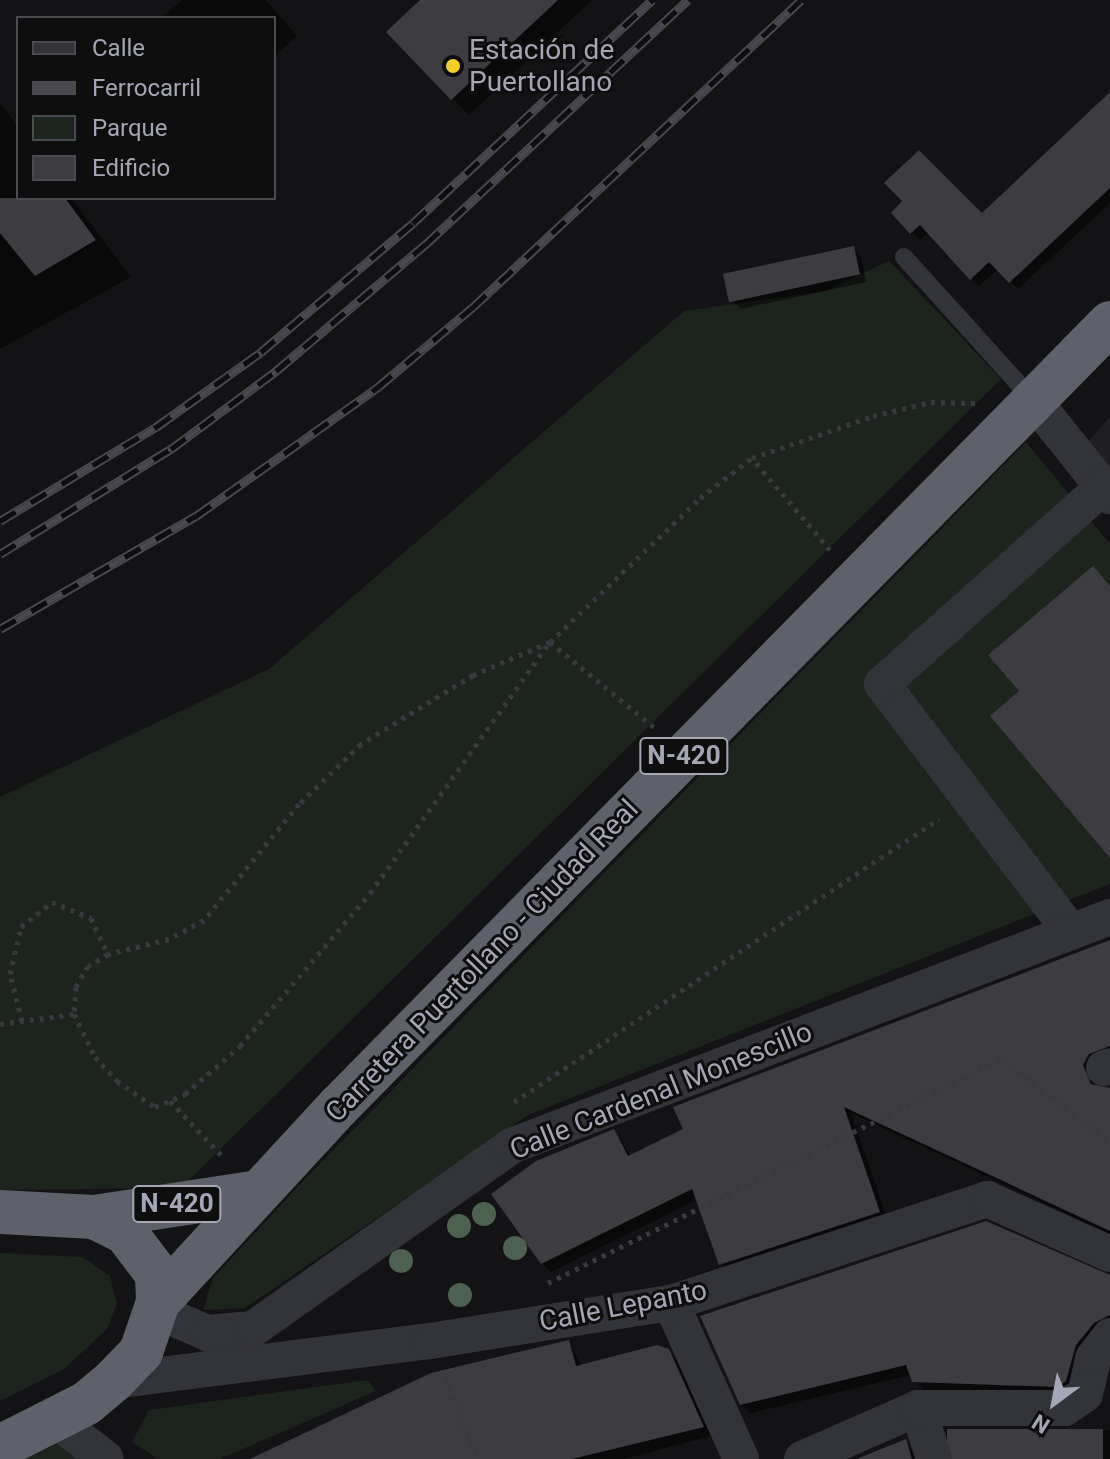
<!DOCTYPE html>
<html>
<head>
<meta charset="utf-8">
<style>
  body { margin:0 }
  #map { position:relative; width:1110px; height:1459px; overflow:hidden; background:#131214; font-family:Roboto,sans-serif }
  div>[style] { position:absolute }
  [style*='--x'] { left:calc(var(--x)*1px); top:calc(var(--y)*1px); width:calc(var(--w)*1px); rotate:calc(var(--a)*1deg) }
  .built>* { inset:0; background:#1f1e21 }
  .green>* { inset:0; background:#1d241e }
  .shadow>* { inset:0; background:#0007; transform-origin:0 0 }
  .building>* { inset:0; background:#3d3c41; transform-origin:0 0 }
  .path>* { height:5px; margin-top:-2.5px; transform-origin:0; background:repeating-linear-gradient(90deg,#393a40 0 4px,transparent 0 10px) }
  .lane>* { height:18px; margin:-9px; padding:0 9px; transform-origin:9px; border-radius:9px; background:#333439 }
  .street>* { height:36px; margin:-18px; padding:0 18px; transform-origin:18px; border-radius:18px; background:#333439 }
  .highway>* { height:44px; margin:-22px; padding:0 22px; transform-origin:22px; border-radius:22px; background:#5f616a }
  .rail>* { height:9px; margin-top:-4.5px; transform-origin:0; background:repeating-linear-gradient(90deg,#0e0e0f 0 18px,#484950 0 36px); box-sizing:border-box; border-block:2px solid #484950 }
  .trees>* { width:24px; height:24px; margin:-12px; border-radius:50%; background:#4c6150 }
  .dots>* { width:22px; height:22px; translate:-50% -50%; box-sizing:border-box; border:4px solid #0e0e0f; border-radius:50% }
  span { translate:-50% -50%; white-space:nowrap; text-align:center; line-height:1.15; -webkit-text-stroke:6px #0e0e0f; paint-order:stroke }
  .shield-label span { padding:2px 6px; background:#0e0e0f; border:2px solid; border-radius:6px; -webkit-text-stroke-width:0 }
  .shield-label { font-size:26px; color:#a4a6b5; font-weight:700 }
  .poi-label { font-size:28px; color:#a4a6b5 }
  .left { translate:0 -50%; text-align:left }
  .street-label { font-size:28px; color:#a4a6b5 }
  .legend { position:absolute; left:16px; top:16px; width:260px; height:184px; box-sizing:border-box; background:#0e0e0f; border:2px solid #4a4b51; margin:0; padding:10px 14px; list-style:none; font-size:24px; color:#a4a6b5 }
  .legend li { display:flex; align-items:center; gap:16px; height:40px }
  .legend b { width:40px; border:2px solid #4a4b51 }
  .north { position:absolute; left:1014px; top:1363px; width:80px; height:80px; -webkit-text-stroke:6px #0e0e0f; paint-order:stroke; rotate:212deg; font-size:22px; font-weight:700; line-height:32px; text-align:center; color:#a4a6b5 }
  .north::after { content:''; display:block; margin:auto; width:28px; height:36px; background:#a4a6b5; clip-path:polygon(50% 0,100% 100%,50% 72%,0 100%) }
</style>
</head>
<body>
<div id="map">
  <div class="built">
    <i style="clip-path:polygon(1110px 416px,1110px 474px,1086px 444px)"></i>
  </div>
  <div class="green">
    <i style="clip-path:polygon(889px 261px,1001px 379px,181px 1188px,0 1190px,0 797px,269px 669px,684px 311px,825px 291px)"></i>
    <i style="clip-path:polygon(1026px 442px,1110px 544px,1110px 884px,528px 1115px,245px 1308px,203px 1310px,213px 1278px,303px 1181px)"></i>
    <i style="clip-path:polygon(0 1253px,83px 1257px,110px 1276px,117px 1304px,107px 1329px,64px 1369px,0 1401px)"></i>
    <i style="clip-path:polygon(367px 1380px,376px 1391px,220px 1459px,158px 1459px,132px 1442px,149px 1410px)"></i>
    <i style="clip-path:polygon(56px 1420px,106px 1459px,0 1459px)"></i>
  </div>
  <div class="shadow">
    <i style="clip-path:polygon(182px 0,266px 0,297px 36px,274px 57px,274px 18px,161px 18px)"></i>
    <i style="clip-path:polygon(423px 0,592px 0,469px 115px,388px 32px)"></i>
    <i style="clip-path:polygon(0 103px,18px 127px,18px 198px,71px 198px,131px 277px,0 349px)"></i>
    <i style="clip-path:polygon(1110px 105px,1110px 203px,1018px 289px,998px 269px,979px 286px,929px 232px,920px 240px,894px 213px,982px 215px)"></i>
    <i style="clip-path:polygon(853px 248px,861px 256px,866px 282px,741px 309px,732px 301px)"></i>
    <i style="clip-path:polygon(1110px 943px,1110px 1056px,1092px 1073px,1096px 1087px,1110px 1090px,1110px 1234px,851px 1113px,888px 1221px,730px 1273px,721px 1264px,698px 1199px,551px 1272px,542px 1263px,614px 1131px,631px 1156px)"></i>
    <i style="clip-path:polygon(1102px 1275px,1110px 1275px,1110px 1328px,1075px 1390px,923px 1390px,911px 1375px,750px 1413px,741px 1404px)"></i>
    <i style="clip-path:polygon(569px 1342px,582px 1367px,668px 1351px,677px 1361px,711px 1436px,624px 1459px,257px 1459px)"></i>
    <i style="left:1110px;top:1430px;width:29px;height:161px;rotate:90deg"></i>
    <i style="clip-path:polygon(905px 1441px,918px 1459px,862px 1459px)"></i>
  </div>
  <div class="building">
    <i style="clip-path:polygon(420px 0,558px 0,451px 100px,386px 32px)"></i>
    <i style="clip-path:polygon(1110px 92px,1110px 188px,1009px 283px,989px 262px,970px 280px,920px 225px,910px 234px,891px 213px,902px 201px,884px 183px,919px 150px,982px 213px)"></i>
    <i style="clip-path:polygon(0 198px,65px 198px,96px 240px,35px 276px,0 233px)"></i>
    <i style="left:854px;top:246px;width:29px;height:134px;rotate:78deg"></i>
    <i style="clip-path:polygon(1093px 566px,1110px 586px,1110px 858px,990px 716px,1019px 691px,988px 655px)"></i>
    <i style="clip-path:polygon(1110px 940px,1110px 1046px,1089px 1054px,1083px 1065px,1091px 1084px,1110px 1088px,1110px 1231px,844px 1107px,880px 1212px,719px 1265px,692px 1189px,541px 1264px,491px 1194px,536px 1161px,614px 1129px,628px 1156px,683px 1129px,673px 1107px)"></i>
    <i style="clip-path:polygon(986px 1221px,1110px 1275px,1110px 1315px,1094px 1323px,1076px 1345px,1066px 1381px,1058px 1387px,912px 1382px,906px 1365px,740px 1405px,700px 1316px)"></i>
    <i style="clip-path:polygon(569px 1340px,576px 1366px,657px 1345px,669px 1349px,704px 1427px,572px 1459px,250px 1459px,431px 1373px)"></i>
    <i style="left:947px;top:1429px;width:156px;height:31px"></i>
    <i style="clip-path:polygon(906px 1439px,912px 1459px,859px 1459px,859px 1458px)"></i>
  </div>
  <div class="path">
    <i style="--x:830;--y:550;--w:121;--a:-130.3"></i>
    <i style="--x:752;--y:458;--w:128;--a:-19.1"></i>
    <i style="--x:873;--y:416;--w:60;--a:-13.6"></i>
    <i style="--x:931;--y:402;--w:45;--a:1.3"></i>
    <i style="--x:550;--y:642;--w:84;--a:156.8"></i>
    <i style="--x:473;--y:675;--w:132;--a:148.4"></i>
    <i style="--x:361;--y:744;--w:86;--a:135.9"></i>
    <i style="--x:299;--y:804;--w:150;--a:129.3"></i>
    <i style="--x:204;--y:920;--w:40;--a:152"></i>
    <i style="--x:169;--y:939;--w:63;--a:166.2"></i>
    <i style="--x:108;--y:954;--w:23;--a:149"></i>
    <i style="--x:88;--y:966;--w:24;--a:120"></i>
    <i style="--x:76;--y:987;--w:27;--a:94"></i>
    <i style="--x:74;--y:1014;--w:48;--a:64"></i>
    <i style="--x:95;--y:1057;--w:33;--a:47"></i>
    <i style="--x:117;--y:1081;--w:46;--a:34.4"></i>
    <i style="--x:155;--y:1107;--w:33;--a:-23"></i>
    <i style="--x:185;--y:1094;--w:73;--a:-41.1"></i>
    <i style="--x:240;--y:1046;--w:201;--a:-49.6"></i>
    <i style="--x:370;--y:893;--w:309;--a:-54.4"></i>
    <i style="--x:550;--y:642;--w:208;--a:-43.8"></i>
    <i style="--x:700;--y:498;--w:66;--a:-37.6"></i>
    <i style="--x:550;--y:642;--w:136;--a:39.3"></i>
    <i style="--x:22;--y:1021;--w:49;--a:-104.3"></i>
    <i style="--x:10;--y:974;--w:48;--a:-76.8"></i>
    <i style="--x:21;--y:927;--w:40;--a:-39"></i>
    <i style="--x:52;--y:902;--w:42;--a:22.3"></i>
    <i style="--x:91;--y:918;--w:40;--a:65"></i>
    <i style="--x:0;--y:1024;--w:75;--a:-7.7"></i>
    <i style="--x:170;--y:1101;--w:74;--a:46.6"></i>
    <i style="--x:514;--y:1102;--w:511;--a:-33.66"></i>
    <i style="--x:548;--y:1283;--w:505;--a:-26.31"></i>
    <i style="--x:1001;--y:1059;--w:138;--a:37.6"></i>
    <i style="--x:445;--y:1377;--w:88;--a:68.1"></i>
  </div>
  <div class="lane">
    <i style="--x:904;--y:257;--w:194;--a:47.9"></i>
  </div>
  <div class="street">
    <i style="--x:1034;--y:401;--w:122;--a:51.3"></i>
    <i style="--x:1071;--y:932;--w:312;--a:-127.3"></i>
    <i style="--x:882;--y:684;--w:296;--a:-41.7"></i>
    <i style="--x:1104;--y:1068;--w:6;--a:-18"></i>
    <i style="--x:671;--y:1303;--w:171;--a:65.8"></i>
    <i style="--x:157;--y:1311;--w:55;--a:23.7"></i>
    <i style="--x:207;--y:1333;--w:46;--a:-5"></i>
    <i style="--x:253;--y:1329;--w:316;--a:-35.3"></i>
    <i style="--x:511;--y:1146;--w:641;--a:-20.92"></i>
    <i style="--x:113;--y:1381;--w:320;--a:-7.2"></i>
    <i style="--x:430;--y:1341;--w:244;--a:-9"></i>
    <i style="--x:671;--y:1303;--w:333;--a:-18.2"></i>
    <i style="--x:987;--y:1199;--w:135;--a:24.1"></i>
    <i style="--x:918;--y:1408;--w:53;--a:72.6"></i>
    <i style="--x:56;--y:1420;--w:63;--a:38"></i>
    <i style="--x:802;--y:1459;--w:127;--a:-23.7"></i>
    <i style="--x:918;--y:1408;--w:147;--a:0"></i>
    <i style="--x:1065;--y:1408;--w:24;--a:-35"></i>
    <i style="--x:1085;--y:1394;--w:37;--a:-77"></i>
    <i style="--x:1093;--y:1358;--w:28;--a:-52"></i>
  </div>
  <div class="highway">
    <i style="--x:0;--y:1212;--w:94;--a:3"></i>
    <i style="--x:94;--y:1217;--w:34;--a:26"></i>
    <i style="--x:125;--y:1232;--w:53;--a:52.7"></i>
    <i style="--x:157;--y:1274;--w:28;--a:88"></i>
    <i style="--x:158;--y:1302;--w:53;--a:108.8"></i>
    <i style="--x:141;--y:1352;--w:40;--a:134"></i>
    <i style="--x:113;--y:1381;--w:34;--a:140"></i>
    <i style="--x:87;--y:1403;--w:97;--a:153.2"></i>
    <i style="--x:94;--y:1217;--w:167;--a:-8.6"></i>
    <i style="--x:158;--y:1302;--w:267;--a:-47.3"></i>
    <i style="--x:339;--y:1106;--w:1099;--a:-45.44"></i>
  </div>
  <div class="rail">
    <i style="--x:0;--y:521;--w:182;--a:-31.1"></i>
    <i style="--x:156;--y:427;--w:129;--a:-35.5"></i>
    <i style="--x:261;--y:352;--w:199;--a:-40.3"></i>
    <i style="--x:413;--y:223;--w:327;--a:-43"></i>
    <i style="--x:0;--y:554;--w:201;--a:-31.6"></i>
    <i style="--x:171;--y:449;--w:131;--a:-36.6"></i>
    <i style="--x:276;--y:371;--w:197;--a:-40.3"></i>
    <i style="--x:426;--y:244;--w:358;--a:-43"></i>
    <i style="--x:0;--y:629;--w:226;--a:-30"></i>
    <i style="--x:196;--y:516;--w:223;--a:-35.3"></i>
    <i style="--x:378;--y:387;--w:124;--a:-40.1"></i>
    <i style="--x:473;--y:307;--w:449;--a:-43.1"></i>
  </div>
  <div class="trees">
    <i style="left:484px;top:1214px"></i>
    <i style="left:459px;top:1226px"></i>
    <i style="left:515px;top:1248px"></i>
    <i style="left:401px;top:1261px"></i>
    <i style="left:460px;top:1295px"></i>
  </div>
  <div class="dots">
    <i style="left:453px;top:66px;background:#f5ce2a"></i>
  </div>
  <div class="shield-label">
    <span style="left:684px;top:756px">N-420</span>
    <span style="left:177px;top:1204px">N-420</span>
  </div>
  <div class="poi-label">
    <span class="left" style="left:469px;top:66px">Estación de<br>Puertollano</span>
  </div>
  <div class="street-label">
    <span style="left:482px;top:961px;rotate:-46deg">Carretera Puertollano - Ciudad Real</span>
    <span style="left:661px;top:1091px;rotate:-22deg">Calle Cardenal Monescillo</span>
    <span style="left:623px;top:1306px;rotate:-11deg">Calle Lepanto</span>
  </div>
  <ul class="legend">
  <li><b style="height:10px;background:#333439"></b>Calle</li>
  <li><b style="height:10px;background:#484950"></b>Ferrocarril</li>
  <li><b style="height:22px;background:#1d241e"></b>Parque</li>
  <li><b style="height:22px;background:#3d3c41"></b>Edificio</li>
  </ul>
  <div class="north">N</div>
</div>
</body>
</html>
